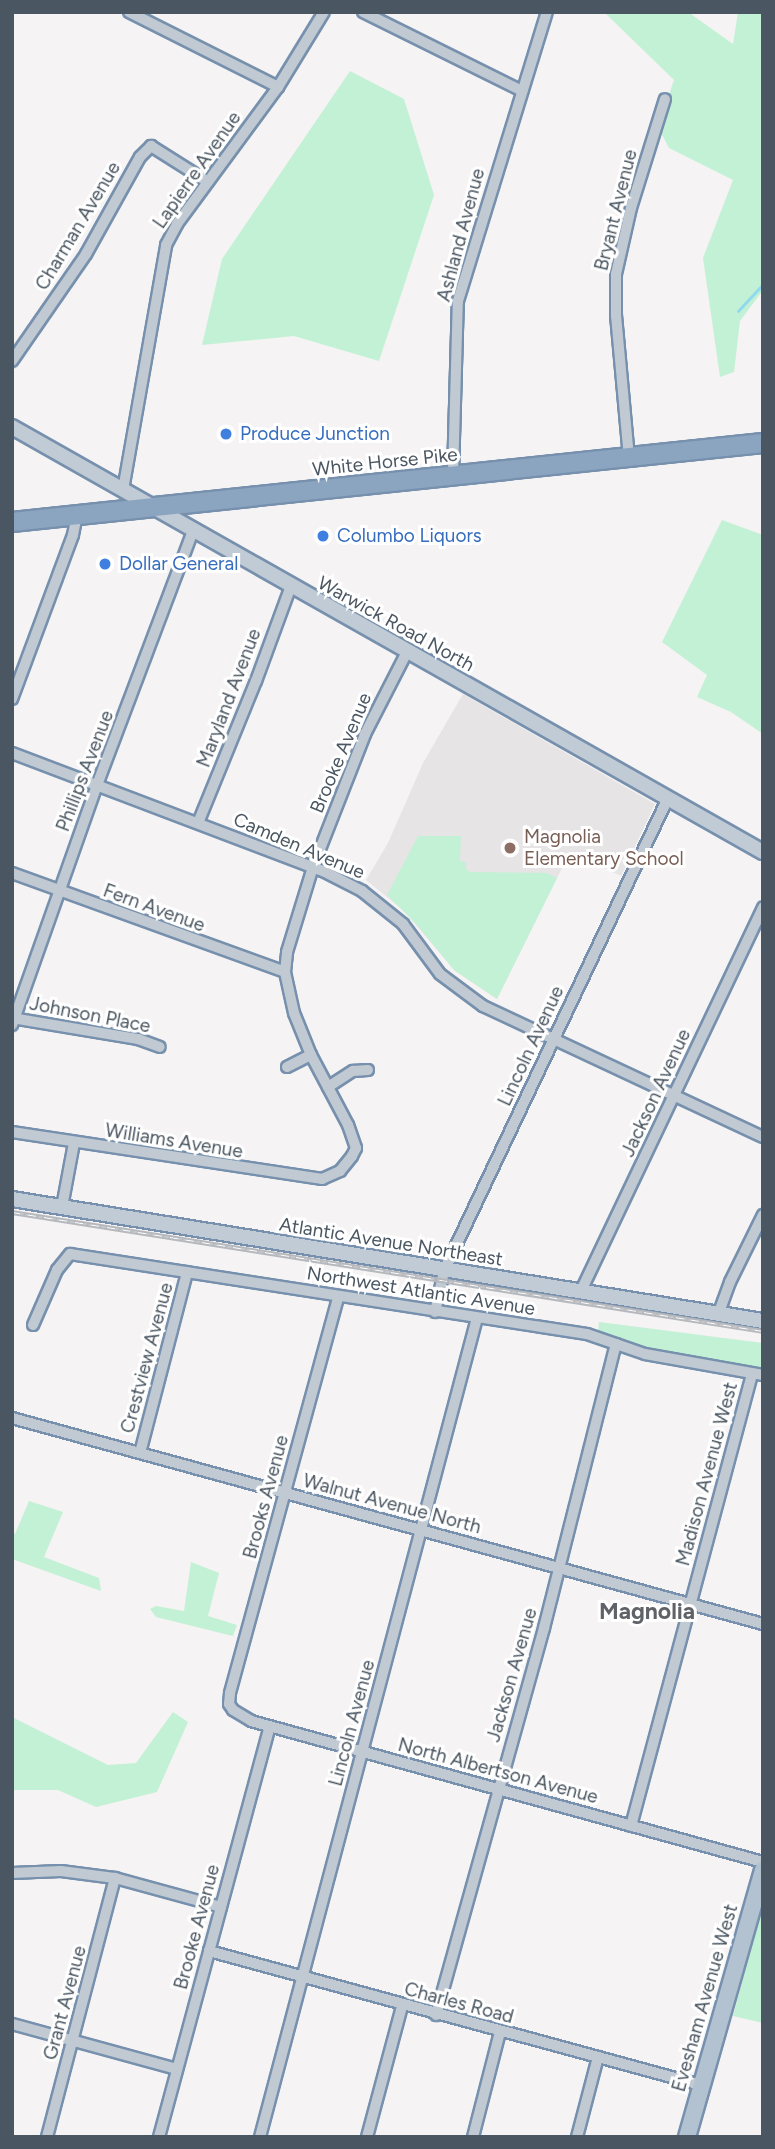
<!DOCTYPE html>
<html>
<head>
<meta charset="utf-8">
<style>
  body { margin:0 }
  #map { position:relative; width:775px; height:2149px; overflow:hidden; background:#f5f3f3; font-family:Figtree,sans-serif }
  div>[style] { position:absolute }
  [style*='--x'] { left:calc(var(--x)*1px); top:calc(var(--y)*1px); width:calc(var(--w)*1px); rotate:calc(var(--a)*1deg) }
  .education>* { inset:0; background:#e6e4e5 }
  .green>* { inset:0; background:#c3f1d5 }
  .stream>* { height:2.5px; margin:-1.25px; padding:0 1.25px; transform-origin:1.25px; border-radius:1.25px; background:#90daee }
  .roads { filter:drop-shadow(2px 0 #7690ad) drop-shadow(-2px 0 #7690ad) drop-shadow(0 2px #7690ad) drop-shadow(0 -2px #7690ad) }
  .street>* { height:10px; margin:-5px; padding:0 5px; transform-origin:5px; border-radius:5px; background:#c1cad2 }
  .secondary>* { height:14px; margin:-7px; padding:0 7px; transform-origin:7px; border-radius:7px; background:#c1cbd6 }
  .primary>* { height:16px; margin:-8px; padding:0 8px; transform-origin:8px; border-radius:8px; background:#b3c2d1 }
  .highway>* { height:18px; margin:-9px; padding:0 9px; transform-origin:9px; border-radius:9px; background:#8ba5c1 }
  .rail>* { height:5px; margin-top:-2.5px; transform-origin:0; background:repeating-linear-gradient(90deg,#fff 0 8px,#b5b8bd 0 16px); box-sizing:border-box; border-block:2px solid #b5b8bd }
  .dots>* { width:19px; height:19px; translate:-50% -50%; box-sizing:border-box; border:4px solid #fff; border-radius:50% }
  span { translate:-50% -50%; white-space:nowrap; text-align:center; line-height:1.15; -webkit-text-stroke:6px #fff; paint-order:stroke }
  .street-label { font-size:19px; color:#4a5661 }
  .shop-label { font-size:19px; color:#366cbe }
  .left { translate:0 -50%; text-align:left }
  .education-label { font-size:19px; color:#785e54 }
  .quarter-label { font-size:23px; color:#5f6368; font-weight:700 }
  .frame { position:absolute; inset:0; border:14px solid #4a5661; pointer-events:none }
</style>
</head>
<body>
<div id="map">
  <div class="education">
    <i style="clip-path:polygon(463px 694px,655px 804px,621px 876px,570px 852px,497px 999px,455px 971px,404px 911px,366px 880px,388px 843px,423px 763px)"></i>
  </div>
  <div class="green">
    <i style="clip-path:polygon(604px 12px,688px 12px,733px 44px,738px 12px,763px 12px,763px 290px,740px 321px,734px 372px,720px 377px,703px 258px,733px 180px,669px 148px,658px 127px,674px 80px)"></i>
    <i style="clip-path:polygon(350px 71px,404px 99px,434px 195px,379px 361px,294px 336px,202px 345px,222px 259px)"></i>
    <i style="clip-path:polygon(722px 520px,763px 535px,763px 734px,731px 712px,697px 697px,707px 675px,662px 642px)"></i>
    <i style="clip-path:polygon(418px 836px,461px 836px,460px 861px,466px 862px,466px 869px,470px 872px,547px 873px,557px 878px,497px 999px,454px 970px,417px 925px,387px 895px)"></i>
    <i style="clip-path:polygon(599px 1322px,763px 1343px,763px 1371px,681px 1360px,623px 1344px,598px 1332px)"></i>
    <i style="clip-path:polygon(29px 1501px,63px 1512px,44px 1557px,99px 1578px,101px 1591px,12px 1559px,12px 1533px,15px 1534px)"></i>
    <i style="clip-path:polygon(191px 1562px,219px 1573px,208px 1616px,237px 1625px,233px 1636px,156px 1617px,150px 1609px,156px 1606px,184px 1611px)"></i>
    <i style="clip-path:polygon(173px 1712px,188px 1722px,157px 1792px,96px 1807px,58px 1790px,12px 1790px,12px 1717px,108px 1765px,136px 1763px)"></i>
    <i style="clip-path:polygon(763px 1900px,763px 2023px,733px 2016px)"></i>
  </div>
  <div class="stream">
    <i style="--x:738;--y:311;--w:37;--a:-47"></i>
  </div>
  <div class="roads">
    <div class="street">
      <i style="--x:129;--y:12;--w:167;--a:26.7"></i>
      <i style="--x:363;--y:12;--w:178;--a:26.4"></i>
      <i style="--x:12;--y:361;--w:130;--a:-55.3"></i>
      <i style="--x:86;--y:254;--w:111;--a:-60.9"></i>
      <i style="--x:140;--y:157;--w:16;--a:-45"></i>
      <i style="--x:151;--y:146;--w:67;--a:32.3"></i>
      <i style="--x:629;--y:458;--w:143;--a:-95.2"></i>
      <i style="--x:616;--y:316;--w:42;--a:-90"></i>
      <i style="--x:616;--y:274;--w:68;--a:-77.2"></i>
      <i style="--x:631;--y:208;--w:114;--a:-72.7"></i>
      <i style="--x:453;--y:475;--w:174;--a:-88.4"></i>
      <i style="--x:458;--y:301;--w:302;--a:-72.9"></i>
      <i style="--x:123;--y:490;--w:249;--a:-80"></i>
      <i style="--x:166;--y:245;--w:24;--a:-62"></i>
      <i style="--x:177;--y:224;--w:170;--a:-53.6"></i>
      <i style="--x:278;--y:87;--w:88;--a:-58.5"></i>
      <i style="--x:12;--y:699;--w:175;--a:-69.6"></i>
      <i style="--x:73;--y:535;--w:20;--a:-79"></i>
      <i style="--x:12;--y:753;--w:333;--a:20.8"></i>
      <i style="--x:323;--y:871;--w:44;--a:27.1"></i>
      <i style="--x:362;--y:891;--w:53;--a:38.8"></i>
      <i style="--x:403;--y:924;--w:62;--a:53.5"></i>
      <i style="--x:440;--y:974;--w:54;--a:36.7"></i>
      <i style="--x:483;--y:1006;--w:309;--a:25.1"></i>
      <i style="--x:198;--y:823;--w:153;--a:-67.8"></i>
      <i style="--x:256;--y:681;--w:101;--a:-69.8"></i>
      <i style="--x:12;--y:873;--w:290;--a:19.9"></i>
      <i style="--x:12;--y:1018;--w:128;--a:9.5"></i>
      <i style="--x:138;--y:1039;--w:23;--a:20"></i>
      <i style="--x:12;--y:1025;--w:255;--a:-70.5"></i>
      <i style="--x:97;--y:785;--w:272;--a:-69.3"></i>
      <i style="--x:287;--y:1067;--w:27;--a:-27"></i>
      <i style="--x:328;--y:1087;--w:30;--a:-33"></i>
      <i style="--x:353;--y:1071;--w:15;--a:-4"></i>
      <i style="--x:12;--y:1132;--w:314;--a:8.6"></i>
      <i style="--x:322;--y:1179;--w:20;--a:-24"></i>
      <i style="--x:340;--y:1171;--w:19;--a:-51"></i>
      <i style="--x:352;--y:1156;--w:9;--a:-63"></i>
      <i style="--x:356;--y:1148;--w:24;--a:-109"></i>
      <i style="--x:348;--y:1125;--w:79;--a:-117.9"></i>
      <i style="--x:311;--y:1055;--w:45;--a:-112"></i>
      <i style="--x:294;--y:1013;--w:42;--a:-102.4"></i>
      <i style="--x:285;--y:972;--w:20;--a:-84"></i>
      <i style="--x:287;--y:952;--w:89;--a:-73"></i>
      <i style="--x:313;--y:867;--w:143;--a:-68.6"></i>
      <i style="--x:365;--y:734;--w:92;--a:-62.9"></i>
      <i style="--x:62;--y:1207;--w:65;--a:-79.4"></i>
      <i style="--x:580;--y:1293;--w:427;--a:-64.6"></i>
      <i style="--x:338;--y:1298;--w:410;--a:105.3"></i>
      <i style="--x:230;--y:1694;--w:10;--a:96"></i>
      <i style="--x:229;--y:1704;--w:7;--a:56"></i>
      <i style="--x:233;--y:1710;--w:21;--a:31"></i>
      <i style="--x:251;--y:1721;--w:531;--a:15.4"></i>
      <i style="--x:435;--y:1312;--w:42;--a:-77.6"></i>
      <i style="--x:444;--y:1271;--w:523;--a:-64.66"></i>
      <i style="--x:718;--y:1315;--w:35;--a:-70"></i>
      <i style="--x:730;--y:1282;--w:75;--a:-63.8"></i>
      <i style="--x:33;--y:1325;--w:60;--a:-66.4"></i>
      <i style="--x:57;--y:1270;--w:21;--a:-51"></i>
      <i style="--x:70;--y:1254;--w:523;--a:8.8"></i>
      <i style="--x:587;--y:1334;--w:61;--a:19"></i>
      <i style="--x:645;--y:1354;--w:120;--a:10.1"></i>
      <i style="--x:12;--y:1418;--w:779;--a:15.34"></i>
      <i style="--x:140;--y:1453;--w:187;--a:-75.4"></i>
      <i style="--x:631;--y:1826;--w:468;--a:-75"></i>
      <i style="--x:12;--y:1873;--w:49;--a:-2.3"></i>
      <i style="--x:61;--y:1871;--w:54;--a:7.4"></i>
      <i style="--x:115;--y:1878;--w:110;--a:15.3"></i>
      <i style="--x:209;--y:1951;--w:510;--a:15.24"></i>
      <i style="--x:436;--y:2015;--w:402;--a:-74.4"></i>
      <i style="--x:544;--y:1628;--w:293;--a:-75.8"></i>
      <i style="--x:12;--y:2024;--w:171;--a:15.3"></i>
      <i style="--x:47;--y:2137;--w:268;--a:-75.3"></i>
      <i style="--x:159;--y:2137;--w:425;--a:-74.9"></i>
      <i style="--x:260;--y:2137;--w:847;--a:-75.16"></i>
      <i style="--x:367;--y:2137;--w:136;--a:-75"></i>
      <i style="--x:473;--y:2137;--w:108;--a:-75.6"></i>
      <i style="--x:577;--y:2137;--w:83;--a:-75.3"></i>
    </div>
    <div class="secondary">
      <i style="--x:12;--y:427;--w:863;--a:29.51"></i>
      <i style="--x:12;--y:1199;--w:761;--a:9.23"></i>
    </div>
    <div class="primary">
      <i style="--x:687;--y:2137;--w:278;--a:-74.1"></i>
    </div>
    <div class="highway">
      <i style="--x:12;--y:522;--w:755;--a:-6.01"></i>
    </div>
  </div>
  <div class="rail">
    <i style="--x:12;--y:1212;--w:760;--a:9"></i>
  </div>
  <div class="dots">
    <i style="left:226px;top:434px;background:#3f7fe0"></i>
    <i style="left:323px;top:536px;background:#3f7fe0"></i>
    <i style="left:105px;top:564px;background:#3f7fe0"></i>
    <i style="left:510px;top:848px;background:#8d6e63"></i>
  </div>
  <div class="street-label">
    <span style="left:197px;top:170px;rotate:-55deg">Lapierre Avenue</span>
    <span style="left:616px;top:210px;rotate:-76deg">Bryant Avenue</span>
    <span style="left:78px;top:226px;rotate:-59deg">Charman Avenue</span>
    <span style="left:461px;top:235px;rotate:-75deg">Ashland Avenue</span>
    <span style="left:385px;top:462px;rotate:-6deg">White Horse Pike</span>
    <span style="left:396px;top:624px;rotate:29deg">Warwick Road North</span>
    <span style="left:229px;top:698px;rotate:-69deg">Maryland Avenue</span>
    <span style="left:341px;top:753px;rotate:-67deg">Brooke Avenue</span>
    <span style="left:85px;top:771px;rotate:-69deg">Phillips Avenue</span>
    <span style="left:299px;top:846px;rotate:23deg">Camden Avenue</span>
    <span style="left:154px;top:908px;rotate:20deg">Fern Avenue</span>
    <span style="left:90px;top:1015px;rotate:11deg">Johnson Place</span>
    <span style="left:531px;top:1046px;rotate:-65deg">Lincoln Avenue</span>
    <span style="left:656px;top:1093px;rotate:-65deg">Jackson Avenue</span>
    <span style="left:174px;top:1141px;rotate:9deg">Williams Avenue</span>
    <span style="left:391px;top:1242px;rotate:9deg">Atlantic Avenue Northeast</span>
    <span style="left:421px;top:1291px;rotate:9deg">Northwest Atlantic Avenue</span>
    <span style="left:147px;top:1358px;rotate:-75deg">Crestview Avenue</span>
    <span style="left:707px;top:1474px;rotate:-75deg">Madison Avenue West</span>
    <span style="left:266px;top:1497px;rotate:-75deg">Brooks Avenue</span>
    <span style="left:392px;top:1504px;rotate:15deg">Walnut Avenue North</span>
    <span style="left:512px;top:1675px;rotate:-74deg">Jackson Avenue</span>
    <span style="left:352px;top:1723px;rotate:-75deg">Lincoln Avenue</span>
    <span style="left:498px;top:1771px;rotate:15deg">North Albertson Avenue</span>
    <span style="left:197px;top:1927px;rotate:-75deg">Brooke Avenue</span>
    <span style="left:705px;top:1998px;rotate:-74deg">Evesham Avenue West</span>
    <span style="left:65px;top:2003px;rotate:-75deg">Grant Avenue</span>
    <span style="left:459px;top:2003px;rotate:15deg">Charles Road</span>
  </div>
  <div class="shop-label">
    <span class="left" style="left:240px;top:434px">Produce Junction</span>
    <span class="left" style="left:337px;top:536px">Columbo Liquors</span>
    <span class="left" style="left:119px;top:564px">Dollar General</span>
  </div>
  <div class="education-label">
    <span class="left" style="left:524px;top:848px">Magnolia<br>Elementary School</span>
  </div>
  <div class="quarter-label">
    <span style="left:647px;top:1611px">Magnolia</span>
  </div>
  <div class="frame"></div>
</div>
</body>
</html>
